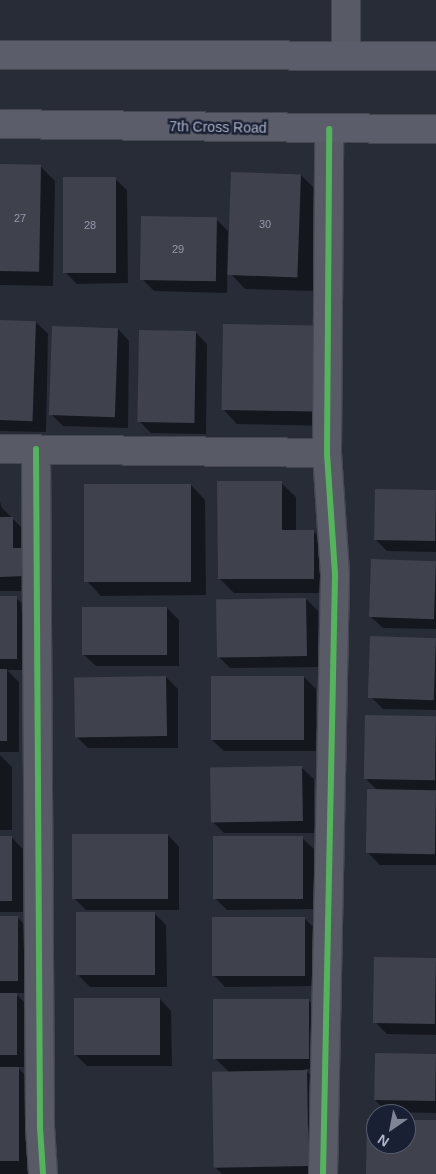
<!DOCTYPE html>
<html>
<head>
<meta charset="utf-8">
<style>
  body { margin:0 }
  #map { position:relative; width:436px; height:1174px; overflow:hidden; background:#272c37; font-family:Arial,sans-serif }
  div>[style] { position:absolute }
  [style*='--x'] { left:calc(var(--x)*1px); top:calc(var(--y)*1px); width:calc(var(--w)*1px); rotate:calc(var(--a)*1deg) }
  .shadow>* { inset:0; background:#0007 }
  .building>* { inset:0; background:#3f424d; transform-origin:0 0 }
  .roads { filter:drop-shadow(1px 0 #444750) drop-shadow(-1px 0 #444750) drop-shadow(0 1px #444750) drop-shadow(0 -1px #444750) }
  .street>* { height:28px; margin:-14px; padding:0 14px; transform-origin:14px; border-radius:14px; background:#585a65 }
  .secondary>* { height:28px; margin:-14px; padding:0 14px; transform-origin:14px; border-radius:14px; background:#5b5e6a }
  .cycleway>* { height:6px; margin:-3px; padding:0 3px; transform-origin:3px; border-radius:3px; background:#56b35d }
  span { translate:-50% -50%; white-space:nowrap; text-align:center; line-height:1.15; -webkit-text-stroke:5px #1a2033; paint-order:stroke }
  .number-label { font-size:11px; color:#9498aa }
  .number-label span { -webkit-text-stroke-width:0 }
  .street-label { font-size:14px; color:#b0b5c9 }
  .north { position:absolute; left:366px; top:1104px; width:50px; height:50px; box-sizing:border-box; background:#1a2033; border:1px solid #565c6f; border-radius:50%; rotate:213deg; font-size:14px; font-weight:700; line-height:20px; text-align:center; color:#b0b5c9 }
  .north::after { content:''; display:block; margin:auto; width:18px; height:22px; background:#808596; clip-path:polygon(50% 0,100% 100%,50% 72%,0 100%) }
</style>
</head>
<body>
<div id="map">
  <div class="shadow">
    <i style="clip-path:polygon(0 165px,40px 166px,55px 181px,53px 286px,0 285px)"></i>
    <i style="clip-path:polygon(301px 175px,316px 190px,314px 291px,245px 289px,231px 274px)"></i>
    <i style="clip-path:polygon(115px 179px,127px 190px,128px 283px,77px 284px,65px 272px)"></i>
    <i style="clip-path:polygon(216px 219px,228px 231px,227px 293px,154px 291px,142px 279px)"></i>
    <i style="clip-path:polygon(0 321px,36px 322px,48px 334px,46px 432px,0 431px)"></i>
    <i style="clip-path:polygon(224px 326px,329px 426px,237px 424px,223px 409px)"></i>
    <i style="clip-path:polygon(118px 329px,129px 341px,128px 428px,63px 426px,51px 414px)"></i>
    <i style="clip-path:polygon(196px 333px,207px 344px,206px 434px,151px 433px,139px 421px)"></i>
    <i style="clip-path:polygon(281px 483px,296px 497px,296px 531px,313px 531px,328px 546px,328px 593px,234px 593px,219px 578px)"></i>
    <i style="clip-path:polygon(191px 485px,205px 500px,206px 595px,101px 596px,87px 581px)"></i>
    <i style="clip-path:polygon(436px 491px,436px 552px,387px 551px,375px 539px)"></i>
    <i style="clip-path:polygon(0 502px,2px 508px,27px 533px,41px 591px,0 591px)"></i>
    <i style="clip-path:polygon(436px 562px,436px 629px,383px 628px,371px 617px)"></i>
    <i style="clip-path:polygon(0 598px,16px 598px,28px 609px,29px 670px,7px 670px,19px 682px,19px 752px,0 752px)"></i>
    <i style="clip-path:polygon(306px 599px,318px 611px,318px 667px,230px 668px,218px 656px)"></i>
    <i style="clip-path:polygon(167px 608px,179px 620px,179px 666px,96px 666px,84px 655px)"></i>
    <i style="clip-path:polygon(436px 639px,436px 710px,383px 709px,371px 697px)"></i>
    <i style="clip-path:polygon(166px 677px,178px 689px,178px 748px,88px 748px,76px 736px)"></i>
    <i style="clip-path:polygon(304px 677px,316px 689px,316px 751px,224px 751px,212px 740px)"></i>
    <i style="clip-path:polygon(436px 717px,436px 865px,380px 865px,368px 853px,378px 791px,365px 778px)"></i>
    <i style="clip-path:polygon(0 755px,12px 767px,12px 830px,0 830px)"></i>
    <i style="clip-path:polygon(302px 768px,314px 779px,314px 833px,224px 833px,212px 821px)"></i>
    <i style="clip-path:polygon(168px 835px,179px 847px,179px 910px,86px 910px,74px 898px)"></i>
    <i style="clip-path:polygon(0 838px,12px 838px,23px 849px,23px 912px,0 912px)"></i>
    <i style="clip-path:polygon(302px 838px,314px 849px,314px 909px,227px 910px,215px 898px)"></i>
    <i style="clip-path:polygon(155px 914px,166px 925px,167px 987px,90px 987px,79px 976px)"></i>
    <i style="clip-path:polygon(0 917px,17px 917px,29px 929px,30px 993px,15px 993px,28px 1006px,29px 1067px,17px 1067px,33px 1083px,34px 1174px,0 1174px)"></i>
    <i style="clip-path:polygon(304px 918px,316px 930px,316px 986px,225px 987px,214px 975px)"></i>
    <i style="clip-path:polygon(436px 959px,436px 1035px,387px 1034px,375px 1022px)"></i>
    <i style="clip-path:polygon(160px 999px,171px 1011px,172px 1066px,87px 1066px,75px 1054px)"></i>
    <i style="clip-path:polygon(308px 1000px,320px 1012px,320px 1069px,304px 1069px,322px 1086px,323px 1174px,222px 1174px,214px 1166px,229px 1072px,215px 1058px)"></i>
    <i style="clip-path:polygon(436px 1055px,436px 1113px,387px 1112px,375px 1100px)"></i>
  </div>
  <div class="building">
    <i style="left:0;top:164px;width:41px;height:107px;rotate:1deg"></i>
    <i style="left:231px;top:172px;width:70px;height:103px;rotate:2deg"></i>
    <i style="left:63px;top:177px;width:53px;height:96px"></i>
    <i style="left:141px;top:216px;width:76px;height:64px;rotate:1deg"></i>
    <i style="left:0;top:320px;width:36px;height:100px;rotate:2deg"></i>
    <i style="left:223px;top:324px;width:93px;height:86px;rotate:1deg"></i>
    <i style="left:52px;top:326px;width:66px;height:89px;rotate:2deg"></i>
    <i style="left:139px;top:330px;width:57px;height:92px;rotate:1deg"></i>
    <i style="clip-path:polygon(217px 481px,282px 481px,282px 530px,314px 530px,314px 579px,218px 579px)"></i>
    <i style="left:84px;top:484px;width:107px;height:98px"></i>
    <i style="left:375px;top:489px;width:61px;height:51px;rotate:1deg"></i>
    <i style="clip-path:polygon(0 517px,13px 517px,13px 548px,26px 548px,26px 576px,0 577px)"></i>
    <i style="left:371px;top:559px;width:65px;height:58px;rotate:2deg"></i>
    <i style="left:0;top:596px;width:17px;height:63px"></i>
    <i style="left:306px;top:598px;width:58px;height:90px;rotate:89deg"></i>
    <i style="left:82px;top:607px;width:85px;height:48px"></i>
    <i style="left:370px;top:636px;width:66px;height:62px;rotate:2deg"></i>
    <i style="left:0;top:669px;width:7px;height:72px"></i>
    <i style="left:166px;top:676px;width:60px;height:92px;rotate:89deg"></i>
    <i style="left:211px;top:676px;width:93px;height:64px"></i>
    <i style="left:365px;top:715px;width:71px;height:64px;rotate:1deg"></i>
    <i style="left:302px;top:766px;width:55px;height:92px;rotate:89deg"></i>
    <i style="left:367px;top:789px;width:69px;height:64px;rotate:1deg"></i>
    <i style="left:168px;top:834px;width:65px;height:96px;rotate:90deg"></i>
    <i style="left:0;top:836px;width:12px;height:65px"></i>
    <i style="left:213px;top:836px;width:90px;height:63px"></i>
    <i style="left:155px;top:912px;width:63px;height:79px;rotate:90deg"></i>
    <i style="left:0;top:916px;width:18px;height:65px"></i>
    <i style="left:212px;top:917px;width:93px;height:59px"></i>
    <i style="left:374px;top:957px;width:62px;height:66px;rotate:1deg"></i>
    <i style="left:0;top:993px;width:17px;height:62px"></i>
    <i style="left:74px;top:998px;width:86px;height:57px"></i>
    <i style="left:213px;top:999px;width:96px;height:60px"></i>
    <i style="left:375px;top:1053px;width:61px;height:47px;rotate:1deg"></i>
    <i style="left:0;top:1067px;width:19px;height:94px"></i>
    <i style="left:307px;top:1070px;width:96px;height:95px;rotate:89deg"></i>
    <i style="clip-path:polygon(367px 1119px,376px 1119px,376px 1144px,406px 1144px,406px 1120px,436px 1120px,436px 1174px,366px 1174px)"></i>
  </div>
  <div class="roads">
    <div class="street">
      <i style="--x:346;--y:55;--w:55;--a:-90"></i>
      <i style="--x:0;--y:449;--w:327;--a:0.7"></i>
      <i style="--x:36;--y:449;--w:678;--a:89.66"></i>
      <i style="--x:40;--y:1127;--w:47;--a:86.3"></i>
      <i style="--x:323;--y:1174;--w:600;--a:-88.85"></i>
      <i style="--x:335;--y:574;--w:121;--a:-93.8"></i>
      <i style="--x:327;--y:453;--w:324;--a:-89.6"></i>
    </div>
    <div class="secondary">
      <i style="--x:0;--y:55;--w:436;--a:0.1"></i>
      <i style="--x:0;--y:124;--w:436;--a:0.7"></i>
    </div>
  </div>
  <div class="cycleway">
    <i style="--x:36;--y:449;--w:678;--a:89.66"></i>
    <i style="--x:40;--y:1127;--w:47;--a:86.3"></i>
    <i style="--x:323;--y:1174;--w:600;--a:-88.85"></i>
    <i style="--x:335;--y:574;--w:121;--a:-93.8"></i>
    <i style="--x:327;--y:453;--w:324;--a:-89.6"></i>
  </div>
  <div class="number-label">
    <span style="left:20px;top:218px">27</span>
    <span style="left:265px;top:224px">30</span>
    <span style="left:90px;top:225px">28</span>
    <span style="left:178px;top:249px">29</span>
  </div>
  <div class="street-label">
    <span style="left:218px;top:127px;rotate:1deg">7th Cross Road</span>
  </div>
  <div class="north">N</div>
</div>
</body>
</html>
